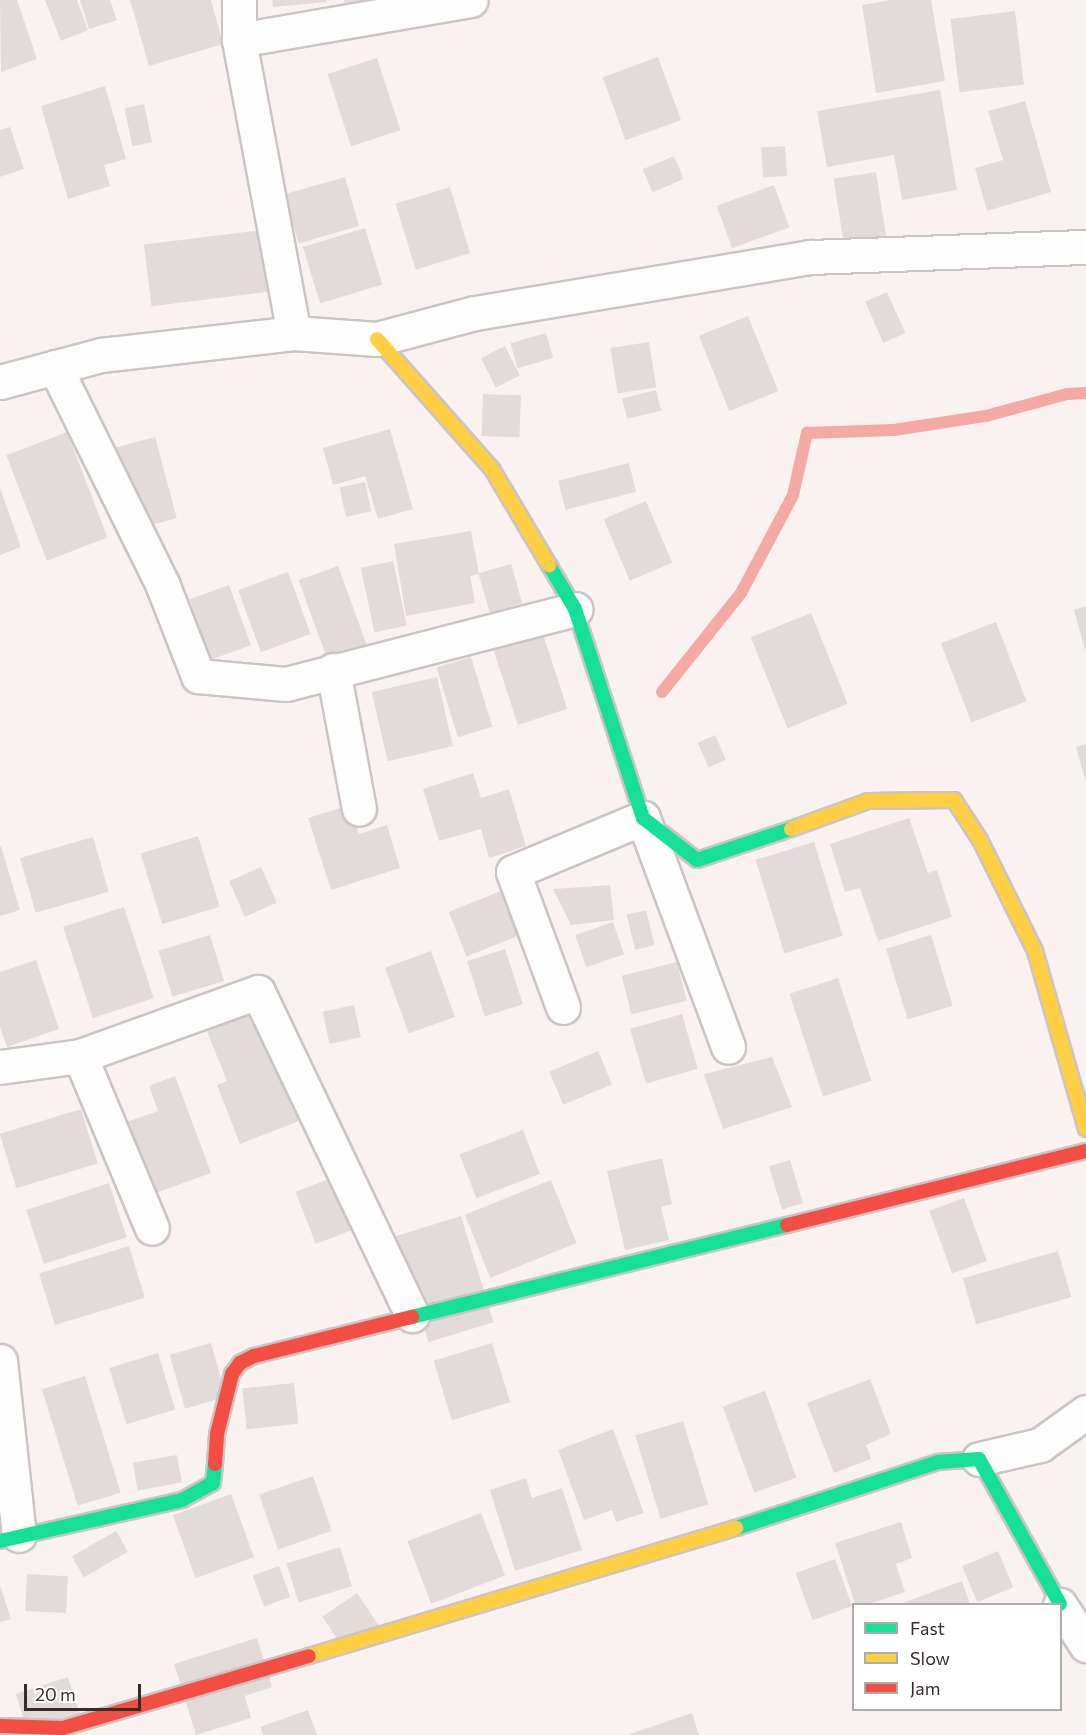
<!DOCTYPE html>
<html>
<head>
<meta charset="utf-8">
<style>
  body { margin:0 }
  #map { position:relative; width:1086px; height:1735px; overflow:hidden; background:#faf2f1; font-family:Commissioner,sans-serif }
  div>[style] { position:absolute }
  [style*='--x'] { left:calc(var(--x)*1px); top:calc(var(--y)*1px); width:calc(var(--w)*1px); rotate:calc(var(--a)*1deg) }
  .stream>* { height:12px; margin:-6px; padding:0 6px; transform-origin:6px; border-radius:6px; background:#f4aaa2 }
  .building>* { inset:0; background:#e3dbd9; transform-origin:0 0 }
  .roads { filter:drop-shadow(2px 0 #cbc4c3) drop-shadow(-2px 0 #cbc4c3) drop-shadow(0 2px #cbc4c3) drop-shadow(0 -2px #cbc4c3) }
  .street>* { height:33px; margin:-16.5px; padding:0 16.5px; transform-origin:16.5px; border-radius:16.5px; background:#fefdfd }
  .fast>* { height:14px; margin:-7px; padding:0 7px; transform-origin:7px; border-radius:7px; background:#16e098 }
  .slow>* { height:14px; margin:-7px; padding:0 7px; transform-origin:7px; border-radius:7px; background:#ffcf43 }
  .jam>* { height:14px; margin:-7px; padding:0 7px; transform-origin:7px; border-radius:7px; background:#f24e42 }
  span { translate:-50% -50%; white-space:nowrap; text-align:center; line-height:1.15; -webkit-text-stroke:6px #fff; paint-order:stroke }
  .legend { position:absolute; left:852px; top:1603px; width:210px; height:108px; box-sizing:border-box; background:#fff; border:2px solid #aeabaa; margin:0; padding:8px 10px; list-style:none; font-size:18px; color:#352c2b }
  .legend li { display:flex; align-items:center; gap:12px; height:30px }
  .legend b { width:30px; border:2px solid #aeabaa }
  .scale { position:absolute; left:24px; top:1684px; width:117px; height:27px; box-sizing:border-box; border:3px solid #352c2b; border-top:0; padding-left:8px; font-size:18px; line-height:21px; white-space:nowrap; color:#352c2b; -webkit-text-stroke:4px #fff; paint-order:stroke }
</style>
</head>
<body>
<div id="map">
  <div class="stream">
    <i style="--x:662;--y:692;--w:127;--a:-51.4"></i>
    <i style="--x:741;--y:593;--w:111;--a:-62"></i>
    <i style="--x:793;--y:495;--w:64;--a:-77.3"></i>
    <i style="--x:807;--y:433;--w:87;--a:-2"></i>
    <i style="--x:894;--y:430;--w:93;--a:-8.7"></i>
    <i style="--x:986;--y:416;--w:84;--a:-15.2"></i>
    <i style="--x:1067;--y:394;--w:19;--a:-3"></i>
  </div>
  <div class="building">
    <i style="clip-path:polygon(0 0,17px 0,37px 59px,1px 72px)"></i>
    <i style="clip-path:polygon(45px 0,77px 0,88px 30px,61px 41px)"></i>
    <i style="clip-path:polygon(80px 0,110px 0,117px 20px,89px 29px)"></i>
    <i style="clip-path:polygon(130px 0,211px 0,223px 44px,149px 66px)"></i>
    <i style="clip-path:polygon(272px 0,326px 0,326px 2px,273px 7px)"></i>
    <i style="clip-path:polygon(344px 0,389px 0,346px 11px)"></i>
    <i style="clip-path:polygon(891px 0,931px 0,945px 81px,876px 93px,862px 5px)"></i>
    <i style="left:1015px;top:11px;width:74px;height:65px;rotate:83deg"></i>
    <i style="left:658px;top:57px;width:67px;height:59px;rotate:70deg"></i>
    <i style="left:377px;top:58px;width:76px;height:52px;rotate:72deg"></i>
    <i style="clip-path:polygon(105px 86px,126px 159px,104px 165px,110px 186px,68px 199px,41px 106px)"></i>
    <i style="clip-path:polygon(940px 90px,957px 190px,902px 200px,894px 155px,827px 167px,817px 111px)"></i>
    <i style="clip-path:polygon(1025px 101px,1051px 192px,987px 211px,975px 168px,1003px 160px,988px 111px)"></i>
    <i style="left:144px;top:104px;width:39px;height:20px;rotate:78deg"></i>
    <i style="clip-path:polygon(10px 127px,24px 169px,0 177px,0 130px)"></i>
    <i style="left:785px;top:146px;width:30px;height:24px;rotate:86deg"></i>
    <i style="left:674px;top:156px;width:25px;height:34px;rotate:67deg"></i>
    <i style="left:876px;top:172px;width:67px;height:43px;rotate:81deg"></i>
    <i style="left:345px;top:177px;width:51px;height:63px;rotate:74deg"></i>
    <i style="left:774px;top:185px;width:45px;height:61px;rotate:70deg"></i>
    <i style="left:450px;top:187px;width:69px;height:57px;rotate:73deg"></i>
    <i style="left:365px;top:228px;width:59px;height:65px;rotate:73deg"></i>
    <i style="left:263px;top:230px;width:62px;height:120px;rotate:83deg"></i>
    <i style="left:887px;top:292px;width:45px;height:24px;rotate:66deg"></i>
    <i style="left:748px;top:316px;width:81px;height:53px;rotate:68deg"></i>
    <i style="left:546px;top:333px;width:26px;height:37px;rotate:74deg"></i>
    <i style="left:649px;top:342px;width:46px;height:39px;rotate:81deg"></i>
    <i style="left:505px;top:346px;width:33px;height:27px;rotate:63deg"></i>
    <i style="left:656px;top:390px;width:21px;height:35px;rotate:76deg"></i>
    <i style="left:483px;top:394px;width:38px;height:42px;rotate:2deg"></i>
    <i style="clip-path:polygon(390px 429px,413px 509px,378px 519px,365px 476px,333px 485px,323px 448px)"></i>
    <i style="left:67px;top:432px;width:113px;height:65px;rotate:69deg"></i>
    <i style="left:155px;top:437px;width:84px;height:49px;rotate:75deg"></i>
    <i style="left:629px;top:463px;width:30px;height:73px;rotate:76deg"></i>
    <i style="left:365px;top:482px;width:30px;height:26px;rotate:78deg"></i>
    <i style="clip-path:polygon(0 488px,21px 547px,0 555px)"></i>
    <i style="left:646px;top:501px;width:67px;height:46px;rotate:67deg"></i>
    <i style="clip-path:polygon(471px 531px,479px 574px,470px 576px,475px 603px,406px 616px,394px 544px)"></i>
    <i style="left:393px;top:561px;width:66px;height:33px;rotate:78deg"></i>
    <i style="left:511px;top:564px;width:41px;height:34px;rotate:74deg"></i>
    <i style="left:338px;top:566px;width:87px;height:42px;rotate:70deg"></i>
    <i style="left:288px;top:572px;width:66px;height:53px;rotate:70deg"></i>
    <i style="left:229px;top:585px;width:64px;height:42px;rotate:70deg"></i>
    <i style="clip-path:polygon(1086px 606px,1086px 649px,1085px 650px,1074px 610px)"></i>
    <i style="left:811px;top:613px;width:98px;height:65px;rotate:68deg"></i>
    <i style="left:996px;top:622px;width:85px;height:59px;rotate:69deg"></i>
    <i style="left:541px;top:628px;width:85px;height:52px;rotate:72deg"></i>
    <i style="left:471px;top:657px;width:73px;height:36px;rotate:73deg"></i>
    <i style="left:437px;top:677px;width:71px;height:67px;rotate:77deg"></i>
    <i style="left:715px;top:735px;width:27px;height:19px;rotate:66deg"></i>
    <i style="clip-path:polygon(1086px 744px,1086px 779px,1085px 779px,1076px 747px)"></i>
    <i style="clip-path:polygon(473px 773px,481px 798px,509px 789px,526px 846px,489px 858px,481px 829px,439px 841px,423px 789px)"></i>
    <i style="clip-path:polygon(350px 805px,359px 834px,387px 825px,400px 868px,331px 890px,308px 818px)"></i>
    <i style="clip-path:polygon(909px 818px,928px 873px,937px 870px,952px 917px,878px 941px,860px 888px,845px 892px,830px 844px)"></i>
    <i style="left:198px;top:836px;width:74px;height:60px;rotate:73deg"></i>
    <i style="left:93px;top:837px;width:57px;height:76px;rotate:74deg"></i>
    <i style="left:814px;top:842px;width:98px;height:61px;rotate:73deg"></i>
    <i style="clip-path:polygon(1px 846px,20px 910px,0 916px,0 847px)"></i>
    <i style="left:261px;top:867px;width:39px;height:35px;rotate:66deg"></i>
    <i style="clip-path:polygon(610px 885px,614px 920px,571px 925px,553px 889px)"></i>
    <i style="left:508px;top:888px;width:48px;height:64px;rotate:68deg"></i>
    <i style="left:124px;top:907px;width:96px;height:64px;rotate:72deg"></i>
    <i style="left:646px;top:910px;width:36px;height:20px;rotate:76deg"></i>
    <i style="left:613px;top:922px;width:34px;height:40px;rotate:71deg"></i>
    <i style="left:210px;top:935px;width:48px;height:54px;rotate:73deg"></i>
    <i style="left:931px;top:935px;width:74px;height:47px;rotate:73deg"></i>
    <i style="left:505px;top:949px;width:58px;height:40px;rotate:72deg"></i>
    <i style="left:431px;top:951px;width:70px;height:49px;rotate:70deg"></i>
    <i style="clip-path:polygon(36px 960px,59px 1029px,7px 1047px,0 1027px,0 972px)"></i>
    <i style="left:677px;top:962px;width:40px;height:57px;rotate:76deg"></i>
    <i style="left:838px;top:978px;width:108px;height:51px;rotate:72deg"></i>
    <i style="left:354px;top:1005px;width:33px;height:32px;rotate:78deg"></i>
    <i style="clip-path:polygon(256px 1010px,299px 1121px,240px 1144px,217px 1085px,227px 1081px,206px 1029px)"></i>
    <i style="left:682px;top:1014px;width:57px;height:54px;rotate:74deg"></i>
    <i style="left:598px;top:1051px;width:36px;height:53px;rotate:67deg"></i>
    <i style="clip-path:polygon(772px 1057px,792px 1107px,723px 1129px,704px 1074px)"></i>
    <i style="clip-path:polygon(175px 1076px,211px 1173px,148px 1196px,121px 1124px,158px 1111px,149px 1086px)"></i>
    <i style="left:81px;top:1109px;width:57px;height:85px;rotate:73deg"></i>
    <i style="left:523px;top:1130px;width:47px;height:68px;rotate:69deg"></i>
    <i style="clip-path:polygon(662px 1158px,672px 1204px,661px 1207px,669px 1240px,625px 1250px,607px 1171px)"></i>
    <i style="left:790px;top:1160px;width:45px;height:22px;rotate:73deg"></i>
    <i style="left:347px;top:1172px;width:56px;height:55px;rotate:69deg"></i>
    <i style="left:551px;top:1180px;width:68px;height:93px;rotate:68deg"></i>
    <i style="left:109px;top:1183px;width:57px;height:87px;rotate:72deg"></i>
    <i style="left:964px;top:1198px;width:67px;height:37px;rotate:70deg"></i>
    <i style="left:461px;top:1216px;width:111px;height:68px;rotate:73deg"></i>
    <i style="left:129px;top:1246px;width:54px;height:94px;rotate:73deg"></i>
    <i style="left:1058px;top:1251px;width:48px;height:99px;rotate:74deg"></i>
    <i style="left:211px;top:1343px;width:56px;height:43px;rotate:74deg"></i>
    <i style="left:492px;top:1343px;width:62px;height:61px;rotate:73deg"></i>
    <i style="left:158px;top:1353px;width:59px;height:51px;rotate:73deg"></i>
    <i style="left:85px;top:1376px;width:122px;height:45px;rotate:73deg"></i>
    <i style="clip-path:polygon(870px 1379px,891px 1434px,866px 1445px,871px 1459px,834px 1473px,807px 1403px)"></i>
    <i style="left:294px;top:1383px;width:41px;height:52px;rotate:84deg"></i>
    <i style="left:765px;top:1391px;width:92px;height:45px;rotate:70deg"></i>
    <i style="left:683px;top:1421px;width:87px;height:50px;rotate:73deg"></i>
    <i style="clip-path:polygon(613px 1429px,644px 1513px,616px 1522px,612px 1510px,584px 1520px,558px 1450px)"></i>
    <i style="left:177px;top:1455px;width:28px;height:45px;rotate:80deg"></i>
    <i style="left:313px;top:1476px;width:58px;height:57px;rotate:71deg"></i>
    <i style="clip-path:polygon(526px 1478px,532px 1498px,562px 1488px,582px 1550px,515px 1571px,490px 1490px)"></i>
    <i style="left:231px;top:1494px;width:67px;height:62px;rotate:70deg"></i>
    <i style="left:481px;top:1513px;width:67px;height:79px;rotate:69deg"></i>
    <i style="clip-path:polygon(901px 1522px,912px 1558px,896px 1564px,905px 1592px,869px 1604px,855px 1604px,835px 1543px)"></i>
    <i style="left:116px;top:1531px;width:24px;height:51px;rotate:60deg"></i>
    <i style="left:340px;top:1547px;width:41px;height:56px;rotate:73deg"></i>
    <i style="left:998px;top:1551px;width:39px;height:39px;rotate:67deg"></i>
    <i style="left:835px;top:1559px;width:50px;height:42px;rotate:70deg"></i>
    <i style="left:279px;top:1566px;width:33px;height:28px;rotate:70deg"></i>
    <i style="left:27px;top:1574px;width:41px;height:37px;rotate:3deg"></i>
    <i style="clip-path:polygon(962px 1581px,970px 1604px,900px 1604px)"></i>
    <i style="clip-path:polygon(0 1585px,11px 1619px,0 1622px)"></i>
    <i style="left:357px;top:1593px;width:40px;height:42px;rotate:56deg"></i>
    <i style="clip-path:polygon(257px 1638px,272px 1687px,245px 1696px,251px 1718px,196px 1735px,174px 1664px)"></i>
    <i style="left:68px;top:1677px;width:47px;height:55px;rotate:72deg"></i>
    <i style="clip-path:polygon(308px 1710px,317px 1735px,263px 1735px,260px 1727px)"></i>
    <i style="clip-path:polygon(692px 1713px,699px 1735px,627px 1735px)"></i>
  </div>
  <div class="roads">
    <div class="street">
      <i style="--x:239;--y:0;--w:40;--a:90"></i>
      <i style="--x:239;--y:40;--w:298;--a:79.4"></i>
      <i style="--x:239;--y:40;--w:235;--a:-9.8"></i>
      <i style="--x:55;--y:367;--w:244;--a:63.7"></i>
      <i style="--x:163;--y:586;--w:97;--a:68.7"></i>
      <i style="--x:198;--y:676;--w:88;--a:5.2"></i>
      <i style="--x:286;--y:684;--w:299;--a:-14.5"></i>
      <i style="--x:0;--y:382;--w:105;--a:-15"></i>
      <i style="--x:101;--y:355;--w:194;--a:-6.5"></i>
      <i style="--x:294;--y:333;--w:83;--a:4.1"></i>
      <i style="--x:377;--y:339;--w:101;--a:-14.9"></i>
      <i style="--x:475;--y:313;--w:340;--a:-9.5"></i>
      <i style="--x:810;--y:257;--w:276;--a:-2.1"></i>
      <i style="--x:333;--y:670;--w:141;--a:79.4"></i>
      <i style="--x:563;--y:1007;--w:144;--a:-110.3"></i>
      <i style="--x:513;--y:872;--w:141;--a:-22.6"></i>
      <i style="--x:643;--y:818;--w:244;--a:69.6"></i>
      <i style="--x:80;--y:1056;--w:186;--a:67.3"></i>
      <i style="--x:0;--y:1067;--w:81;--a:-7.8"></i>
      <i style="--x:80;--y:1056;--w:189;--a:-19.8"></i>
      <i style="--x:258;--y:992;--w:358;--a:64.5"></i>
      <i style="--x:0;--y:1361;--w:175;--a:83.8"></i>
      <i style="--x:979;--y:1459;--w:63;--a:-12.9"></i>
      <i style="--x:1040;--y:1445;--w:57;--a:-35.7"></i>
      <i style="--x:1060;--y:1605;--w:48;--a:57"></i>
    </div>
    <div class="fast">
      <i style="--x:549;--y:565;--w:51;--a:59.4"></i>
      <i style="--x:575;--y:609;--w:220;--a:72"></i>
      <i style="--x:643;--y:818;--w:68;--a:37.9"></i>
      <i style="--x:697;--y:860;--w:99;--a:-18.3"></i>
      <i style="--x:412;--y:1317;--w:386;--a:-13.8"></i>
      <i style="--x:736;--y:1528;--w:213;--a:-18.1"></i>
      <i style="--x:938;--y:1462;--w:41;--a:-4.2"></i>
      <i style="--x:979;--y:1459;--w:166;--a:60.8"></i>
      <i style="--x:0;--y:1541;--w:187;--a:-12.7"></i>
      <i style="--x:182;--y:1500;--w:35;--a:-29"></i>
      <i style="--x:213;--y:1483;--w:19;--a:-84"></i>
    </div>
    <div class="slow">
      <i style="--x:377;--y:339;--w:174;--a:48.5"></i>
      <i style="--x:492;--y:469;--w:112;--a:59.3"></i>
      <i style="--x:791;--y:829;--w:82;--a:-20"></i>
      <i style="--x:868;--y:801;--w:86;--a:-0.7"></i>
      <i style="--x:954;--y:800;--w:48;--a:57"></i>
      <i style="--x:980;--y:840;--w:124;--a:63.6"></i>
      <i style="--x:1035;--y:951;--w:185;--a:74"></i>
      <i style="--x:309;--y:1656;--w:446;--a:-16.7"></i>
    </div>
    <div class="jam">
      <i style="--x:787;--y:1225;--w:308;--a:-13.9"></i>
      <i style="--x:215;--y:1464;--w:30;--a:-86"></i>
      <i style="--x:217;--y:1434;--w:62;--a:-76"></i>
      <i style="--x:232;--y:1374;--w:14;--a:-54"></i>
      <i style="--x:240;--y:1363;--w:16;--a:-27"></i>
      <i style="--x:254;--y:1356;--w:163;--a:-13.9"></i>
      <i style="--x:0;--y:1726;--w:63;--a:1.8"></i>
      <i style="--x:63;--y:1728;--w:256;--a:-16.3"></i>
    </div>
  </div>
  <ul class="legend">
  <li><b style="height:8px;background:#16e098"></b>Fast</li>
  <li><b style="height:8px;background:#ffcf43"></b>Slow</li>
  <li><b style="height:8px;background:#f24e42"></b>Jam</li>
  </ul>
  <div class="scale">20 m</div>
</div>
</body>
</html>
